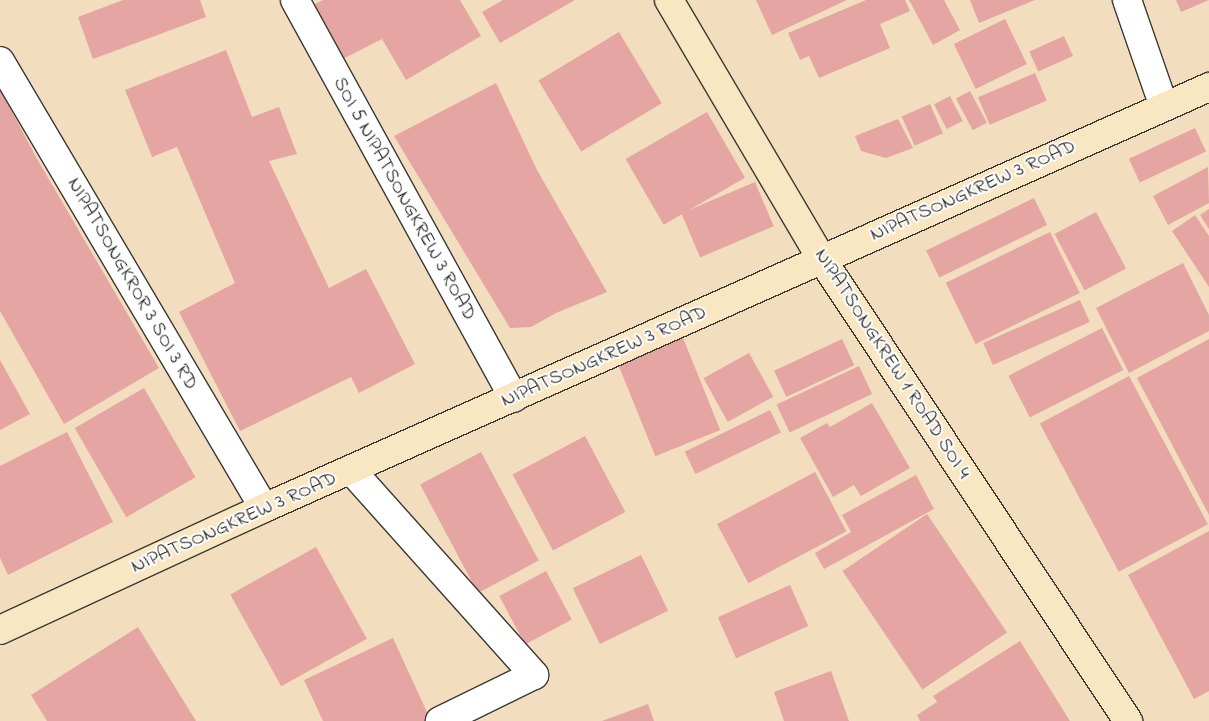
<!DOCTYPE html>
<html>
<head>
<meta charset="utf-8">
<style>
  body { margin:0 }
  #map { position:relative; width:1209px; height:721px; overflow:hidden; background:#f2ddbf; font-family:"Indie Flower",sans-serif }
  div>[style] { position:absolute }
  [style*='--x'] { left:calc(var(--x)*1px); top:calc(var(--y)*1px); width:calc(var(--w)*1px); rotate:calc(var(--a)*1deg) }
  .building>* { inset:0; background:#e5a6a3; transform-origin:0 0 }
  .roads { filter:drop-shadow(1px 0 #3c3934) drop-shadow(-1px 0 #3c3934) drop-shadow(0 1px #3c3934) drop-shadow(0 -1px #3c3934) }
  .street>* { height:28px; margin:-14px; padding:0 14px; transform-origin:14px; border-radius:14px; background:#fff }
  .secondary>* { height:28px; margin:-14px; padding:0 14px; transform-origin:14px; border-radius:14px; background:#f9e7c3 }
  span { translate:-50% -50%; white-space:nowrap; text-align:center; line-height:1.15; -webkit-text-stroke:4px #fff; paint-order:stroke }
  .street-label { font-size:20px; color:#1c1c1c }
</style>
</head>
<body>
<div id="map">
  <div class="building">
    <i style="clip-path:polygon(123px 0,200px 0,206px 17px,93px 59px,78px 17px)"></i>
    <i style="clip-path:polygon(323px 0,460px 0,481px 36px,406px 80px,382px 39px,341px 60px,313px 5px)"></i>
    <i style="clip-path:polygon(503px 0,575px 0,500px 43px,482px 12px)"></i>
    <i style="clip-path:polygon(756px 0,847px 0,772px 35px)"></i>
    <i style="clip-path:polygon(866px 0,905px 0,910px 11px,880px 24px,890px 48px,819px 78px,809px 56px,800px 60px,788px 33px)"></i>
    <i style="clip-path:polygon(909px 0,944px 0,960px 30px,933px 45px)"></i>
    <i style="clip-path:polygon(970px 0,1035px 0,979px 23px)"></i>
    <i style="clip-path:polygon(1176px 0,1209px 0,1181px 12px)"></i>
    <i style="left:1005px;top:19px;width:50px;height:57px;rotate:64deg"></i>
    <i style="left:619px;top:32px;width:83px;height:94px;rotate:59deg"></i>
    <i style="left:1064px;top:36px;width:22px;height:38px;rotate:66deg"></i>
    <i style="clip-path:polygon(226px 50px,252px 117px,279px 107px,297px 154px,269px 161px,329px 288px,366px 269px,415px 364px,359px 393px,351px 377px,240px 431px,179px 312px,235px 283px,177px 147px,152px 157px,125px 90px)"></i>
    <i style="left:1035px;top:73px;width:30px;height:62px;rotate:67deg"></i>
    <i style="clip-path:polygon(496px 83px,537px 170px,607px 292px,556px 313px,531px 327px,510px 328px,394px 136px)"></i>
    <i style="clip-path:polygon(0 89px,36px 157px,159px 368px,64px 424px,0 311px)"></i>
    <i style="left:970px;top:91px;width:36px;height:16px;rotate:62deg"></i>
    <i style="left:950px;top:96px;width:28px;height:18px;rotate:63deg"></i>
    <i style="left:930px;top:104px;width:32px;height:31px;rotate:66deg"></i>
    <i style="left:707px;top:112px;width:76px;height:94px;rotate:60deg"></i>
    <i style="clip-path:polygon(898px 119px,913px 148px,886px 158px,861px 151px,855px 136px)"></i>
    <i style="left:1195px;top:128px;width:26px;height:73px;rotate:65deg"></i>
    <i style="clip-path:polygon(1208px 167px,1209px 203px,1168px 225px,1153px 196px)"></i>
    <i style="left:755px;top:182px;width:48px;height:80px;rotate:67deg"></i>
    <i style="left:1034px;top:198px;width:30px;height:120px;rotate:64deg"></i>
    <i style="clip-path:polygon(1209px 209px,1209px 229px,1200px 215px)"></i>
    <i style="left:1096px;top:212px;width:64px;height:47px;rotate:62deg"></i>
    <i style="clip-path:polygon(1195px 215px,1209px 236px,1209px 287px,1172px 231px)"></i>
    <i style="left:1050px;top:232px;width:68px;height:116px;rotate:64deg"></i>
    <i style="clip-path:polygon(1183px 263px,1209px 315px,1209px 331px,1129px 373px,1096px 308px)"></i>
    <i style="left:1080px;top:300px;width:24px;height:106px;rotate:66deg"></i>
    <i style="left:679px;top:328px;width:110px;height:70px;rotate:68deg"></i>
    <i style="left:1102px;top:328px;width:47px;height:105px;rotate:63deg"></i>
    <i style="left:842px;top:339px;width:29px;height:75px;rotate:65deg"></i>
    <i style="clip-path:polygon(1209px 339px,1209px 515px,1137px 378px)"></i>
    <i style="left:749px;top:353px;width:50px;height:52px;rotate:61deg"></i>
    <i style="clip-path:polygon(0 360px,30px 414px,0 430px)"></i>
    <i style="left:859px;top:366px;width:31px;height:91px;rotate:65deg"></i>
    <i style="left:1129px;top:376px;width:168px;height:101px;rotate:62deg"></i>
    <i style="left:144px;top:388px;width:103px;height:80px;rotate:60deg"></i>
    <i style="clip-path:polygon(872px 403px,910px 468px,861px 496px,854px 485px,833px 497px,800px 438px,827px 423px,830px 427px)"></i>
    <i style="left:770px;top:410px;width:25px;height:95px;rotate:64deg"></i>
    <i style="clip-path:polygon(67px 432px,113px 522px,8px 575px,0 558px,0 466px)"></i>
    <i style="left:585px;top:436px;width:86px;height:82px;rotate:62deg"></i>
    <i style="left:481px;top:452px;width:123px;height:69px;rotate:62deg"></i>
    <i style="left:815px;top:472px;width:67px;height:111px;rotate:62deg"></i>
    <i style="clip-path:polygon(916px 475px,934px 509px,824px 569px,815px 553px,851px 532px,842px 515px)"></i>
    <i style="left:927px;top:514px;width:143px;height:102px;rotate:56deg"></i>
    <i style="clip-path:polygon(1209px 531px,1209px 691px,1194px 699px,1128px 575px)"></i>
    <i style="left:316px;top:547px;width:105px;height:98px;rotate:61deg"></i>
    <i style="left:641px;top:555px;width:62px;height:76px;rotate:64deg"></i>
    <i style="left:546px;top:571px;width:55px;height:53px;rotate:62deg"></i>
    <i style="left:790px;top:585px;width:45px;height:79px;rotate:66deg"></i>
    <i style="clip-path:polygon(138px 627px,196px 721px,47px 721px,31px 695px)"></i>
    <i style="clip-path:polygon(393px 638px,431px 721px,323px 721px,304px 680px)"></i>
    <i style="clip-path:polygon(1020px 641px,1070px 721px,920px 721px,917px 715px,937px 702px,933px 696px)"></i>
    <i style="clip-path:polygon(831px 671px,849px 721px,784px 721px,774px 692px)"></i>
    <i style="clip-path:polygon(648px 704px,654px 721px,602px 721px)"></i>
  </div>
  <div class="roads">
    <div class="street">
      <i style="--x:295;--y:0;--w:454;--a:61.2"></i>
      <i style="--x:1127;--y:0;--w:113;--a:70.9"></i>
      <i style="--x:0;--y:61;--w:519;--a:59.43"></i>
      <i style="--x:351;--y:470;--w:275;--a:48.2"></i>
      <i style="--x:534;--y:675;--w:105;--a:153.9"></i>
    </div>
    <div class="secondary">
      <i style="--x:669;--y:0;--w:299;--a:59.5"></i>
      <i style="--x:821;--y:258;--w:556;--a:56.45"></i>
      <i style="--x:0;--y:630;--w:291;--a:-24.8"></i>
      <i style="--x:264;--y:508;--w:1035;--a:-24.01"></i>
    </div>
  </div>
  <div class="street-label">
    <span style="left:973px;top:191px;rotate:-24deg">NIPATSONGKREW 3 ROAD</span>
    <span style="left:404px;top:199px;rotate:61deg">SOI 5 NIPATSONGKREW 3 ROAD</span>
    <span style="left:132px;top:284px;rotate:60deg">NIPATSONGKROR 3 SOI 3 RD</span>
    <span style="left:604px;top:357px;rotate:-24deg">NIPATSONGKREW 3 ROAD</span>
    <span style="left:892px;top:364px;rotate:57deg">NIPATSONGKREW 1 ROAD SOI 4</span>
    <span style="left:234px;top:523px;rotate:-24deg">NIPATSONGKREW 3 ROAD</span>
  </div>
</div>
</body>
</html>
